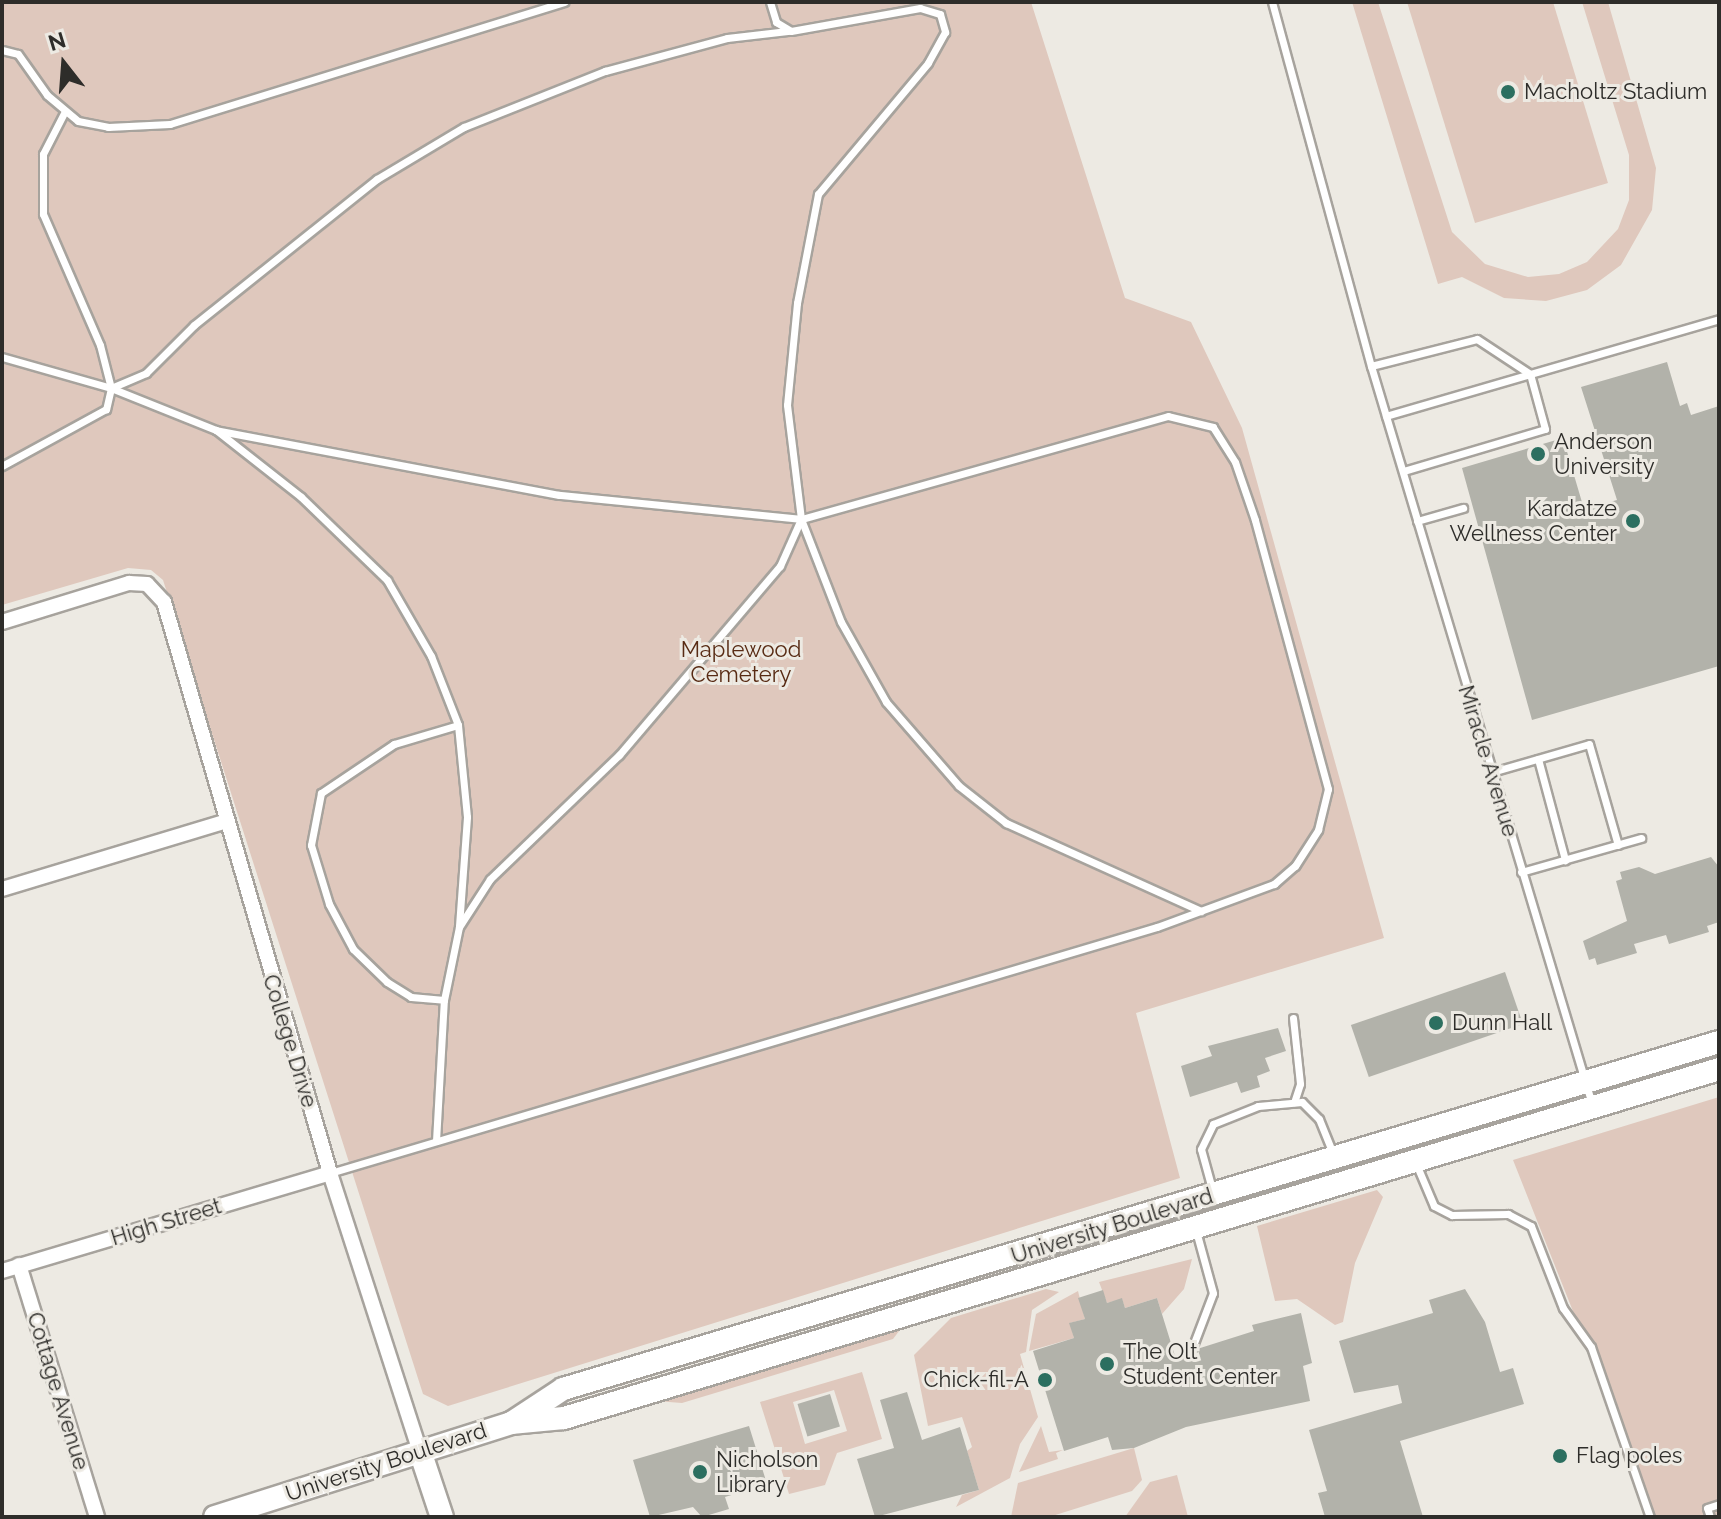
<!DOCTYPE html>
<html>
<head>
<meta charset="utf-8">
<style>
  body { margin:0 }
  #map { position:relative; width:1721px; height:1519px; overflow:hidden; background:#edeae3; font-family:Raleway,sans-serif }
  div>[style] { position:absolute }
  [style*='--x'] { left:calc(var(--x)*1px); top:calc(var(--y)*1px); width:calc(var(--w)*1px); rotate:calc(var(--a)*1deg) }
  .green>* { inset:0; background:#dfc8bd }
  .building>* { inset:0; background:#b2b2aa; transform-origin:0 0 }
  .roads { filter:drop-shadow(2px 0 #a7a39d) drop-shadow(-2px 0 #a7a39d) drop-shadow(0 2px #a7a39d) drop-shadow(0 -2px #a7a39d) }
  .lane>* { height:7px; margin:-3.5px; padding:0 3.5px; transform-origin:3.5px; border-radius:3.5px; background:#fff }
  .street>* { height:14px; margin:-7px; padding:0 7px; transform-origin:7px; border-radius:7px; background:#fff }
  .secondary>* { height:22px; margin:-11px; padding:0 11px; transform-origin:11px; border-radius:11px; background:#fff }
  .dots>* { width:22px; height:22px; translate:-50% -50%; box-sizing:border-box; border:4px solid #edeae3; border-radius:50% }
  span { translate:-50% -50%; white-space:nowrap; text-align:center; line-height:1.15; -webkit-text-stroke:6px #edeae3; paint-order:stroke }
  .poi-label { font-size:22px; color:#2e2d2a }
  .left { translate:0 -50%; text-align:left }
  .right { translate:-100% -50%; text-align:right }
  .park-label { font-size:22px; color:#582b14 }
  .street-label { font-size:22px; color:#2e2d2a }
  .frame { position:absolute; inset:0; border:4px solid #2e2d2a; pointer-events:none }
  .north { position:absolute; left:24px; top:24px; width:80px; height:80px; -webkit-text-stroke:6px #edeae3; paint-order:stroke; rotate:343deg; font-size:22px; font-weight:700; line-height:32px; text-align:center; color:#2e2d2a }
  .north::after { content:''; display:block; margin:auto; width:28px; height:36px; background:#2e2d2a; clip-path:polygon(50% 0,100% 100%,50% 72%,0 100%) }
</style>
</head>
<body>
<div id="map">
  <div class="green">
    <i style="clip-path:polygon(2px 2px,1031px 2px,1125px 298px,1191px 322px,1242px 428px,1384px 938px,1136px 1013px,1180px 1178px,448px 1406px,423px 1394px,163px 580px,151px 570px,128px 568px,2px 605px)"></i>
    <i style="clip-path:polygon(1352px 2px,1378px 2px,1452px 232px,1485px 264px,1528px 277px,1559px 274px,1587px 262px,1618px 229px,1629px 200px,1629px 155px,1582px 2px,1608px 2px,1656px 168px,1652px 210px,1621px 265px,1587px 290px,1546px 301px,1504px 298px,1462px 277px,1438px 284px)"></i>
    <i style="clip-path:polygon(1407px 2px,1553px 2px,1608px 183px,1475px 223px)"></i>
    <i style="clip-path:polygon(1719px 1097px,1719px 1517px,1648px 1517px,1626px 1445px,1513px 1160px)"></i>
    <i style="clip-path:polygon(1377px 1190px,1383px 1197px,1355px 1263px,1343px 1322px,1335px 1325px,1297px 1299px,1275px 1301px,1257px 1226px)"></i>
    <i style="clip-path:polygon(1192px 1259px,1184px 1289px,1162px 1314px,1157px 1298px,1125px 1308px,1122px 1299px,1107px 1303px,1099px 1282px)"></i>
    <i style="clip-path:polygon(1046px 1289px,1059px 1292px,1032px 1310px,1026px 1352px,1020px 1354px,1038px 1417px,1020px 1444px,1010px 1478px,956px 1507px,962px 1495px,979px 1490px,967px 1451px,972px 1447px,962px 1417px,928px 1426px,914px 1355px,951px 1318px)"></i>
    <i style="clip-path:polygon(1078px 1291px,1085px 1319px,1070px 1323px,1074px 1338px,1029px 1351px,1036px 1314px)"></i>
    <i style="clip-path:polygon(906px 1322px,893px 1339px,682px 1403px,656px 1401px)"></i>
    <i style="clip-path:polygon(evenodd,862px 1372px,882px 1439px,837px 1453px,825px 1485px,789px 1494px,760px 1402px,862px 1372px,834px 1390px,847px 1431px,805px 1444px,793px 1402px,834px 1390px)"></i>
    <i style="clip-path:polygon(1041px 1426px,1049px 1452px,1063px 1450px,1056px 1453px,1058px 1459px,1019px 1472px)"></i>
    <i style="clip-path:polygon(1134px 1448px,1142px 1480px,1132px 1491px,1049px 1517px,1011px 1517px,1018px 1483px)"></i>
    <i style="clip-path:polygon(1177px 1475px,1188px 1517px,1125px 1517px,1150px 1482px)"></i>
  </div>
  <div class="building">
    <i style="clip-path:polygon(1667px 362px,1680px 406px,1687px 403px,1691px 415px,1719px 406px,1719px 666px,1532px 720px,1462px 468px,1563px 438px,1584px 509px,1617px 500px,1581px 387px)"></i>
    <i style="clip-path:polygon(1711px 857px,1719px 867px,1719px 922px,1707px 926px,1709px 932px,1669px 944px,1666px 935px,1634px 944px,1637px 953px,1597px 965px,1595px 958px,1589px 960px,1583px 941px,1627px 921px,1616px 881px,1622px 879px,1620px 872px,1639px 867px,1655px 874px)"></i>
    <i style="left:1505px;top:972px;width:55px;height:163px;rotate:71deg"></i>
    <i style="clip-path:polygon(1278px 1028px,1286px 1051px,1265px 1058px,1270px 1071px,1257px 1076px,1260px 1087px,1241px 1093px,1237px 1082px,1190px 1097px,1181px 1066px,1212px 1056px,1208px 1046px)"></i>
    <i style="clip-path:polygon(1465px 1289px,1485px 1322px,1500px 1372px,1513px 1368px,1524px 1404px,1400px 1441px,1423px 1517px,1325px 1517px,1318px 1493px,1327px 1491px,1309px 1430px,1402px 1403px,1398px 1385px,1354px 1393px,1339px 1341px,1433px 1313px,1429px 1300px)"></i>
    <i style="clip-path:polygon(1103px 1290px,1107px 1303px,1122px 1298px,1125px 1308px,1157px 1298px,1175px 1356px,1254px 1331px,1252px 1325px,1301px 1313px,1312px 1363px,1303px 1366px,1310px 1401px,1186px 1427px,1134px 1448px,1112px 1450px,1108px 1437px,1064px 1451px,1033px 1351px,1074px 1338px,1069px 1323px,1085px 1319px,1078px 1298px)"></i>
    <i style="clip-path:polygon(907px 1392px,922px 1440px,960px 1427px,979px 1490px,875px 1517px,857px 1459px,894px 1448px,880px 1400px)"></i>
    <i style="left:830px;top:1394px;width:34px;height:34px;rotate:73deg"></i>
    <i style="clip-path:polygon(749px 1426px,767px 1484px,725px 1497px,729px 1509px,702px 1517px,693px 1507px,650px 1517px,633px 1460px)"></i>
  </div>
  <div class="roads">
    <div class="lane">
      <i style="--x:770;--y:2;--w:21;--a:73"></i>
      <i style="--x:776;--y:22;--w:17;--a:31"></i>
      <i style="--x:791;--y:31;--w:131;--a:-10.1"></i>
      <i style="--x:920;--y:8;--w:21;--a:17"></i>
      <i style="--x:940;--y:14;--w:19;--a:74"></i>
      <i style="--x:945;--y:32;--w:35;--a:119"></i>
      <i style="--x:928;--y:63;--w:171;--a:130"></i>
      <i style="--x:818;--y:194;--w:111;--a:100.9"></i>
      <i style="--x:797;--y:303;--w:102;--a:95.6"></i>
      <i style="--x:787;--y:405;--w:115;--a:83"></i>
      <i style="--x:801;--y:519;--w:110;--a:68.8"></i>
      <i style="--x:841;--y:622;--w:92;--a:60.6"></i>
      <i style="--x:886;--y:702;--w:111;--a:49"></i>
      <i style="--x:959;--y:786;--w:60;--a:38.2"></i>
      <i style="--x:1006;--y:823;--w:214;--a:24.3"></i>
      <i style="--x:1272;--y:2;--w:377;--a:74.8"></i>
      <i style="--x:1371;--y:366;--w:770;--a:73.33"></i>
      <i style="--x:2;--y:50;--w:16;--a:14"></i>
      <i style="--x:18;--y:54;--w:50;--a:54.7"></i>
      <i style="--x:47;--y:95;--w:40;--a:40"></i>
      <i style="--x:78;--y:121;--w:31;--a:11"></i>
      <i style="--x:108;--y:127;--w:62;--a:-2.8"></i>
      <i style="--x:170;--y:124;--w:413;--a:-17.2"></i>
      <i style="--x:64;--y:113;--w:46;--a:117.1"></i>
      <i style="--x:43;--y:154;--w:60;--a:90"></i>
      <i style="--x:43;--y:214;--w:143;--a:66.5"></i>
      <i style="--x:100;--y:345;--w:44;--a:75.7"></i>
      <i style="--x:111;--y:388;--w:113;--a:21.8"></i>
      <i style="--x:2;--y:357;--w:113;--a:15.9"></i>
      <i style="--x:111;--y:388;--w:22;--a:103"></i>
      <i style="--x:106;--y:409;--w:119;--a:151.3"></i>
      <i style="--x:1371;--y:366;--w:109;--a:-14.3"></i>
      <i style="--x:1477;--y:339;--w:64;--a:33.4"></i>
      <i style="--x:1530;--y:374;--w:57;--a:74.7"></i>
      <i style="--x:1545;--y:429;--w:148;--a:163.5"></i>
      <i style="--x:111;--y:388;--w:38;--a:-23"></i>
      <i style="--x:146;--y:373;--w:68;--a:-45"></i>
      <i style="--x:194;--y:325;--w:234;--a:-38.6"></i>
      <i style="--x:377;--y:179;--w:101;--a:-30.9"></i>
      <i style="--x:464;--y:127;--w:152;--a:-21.7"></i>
      <i style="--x:605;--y:71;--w:126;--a:-15.1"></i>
      <i style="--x:727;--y:38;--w:61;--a:-6.5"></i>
      <i style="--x:1386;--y:416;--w:347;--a:-16.2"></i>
      <i style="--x:1417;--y:521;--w:48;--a:-15.8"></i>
      <i style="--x:458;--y:725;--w:92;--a:84.4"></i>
      <i style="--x:467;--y:817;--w:108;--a:94.2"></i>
      <i style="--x:1538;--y:759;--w:105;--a:75"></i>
      <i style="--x:1492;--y:772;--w:101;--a:-16.1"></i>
      <i style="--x:1589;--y:744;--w:105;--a:74"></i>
      <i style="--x:1521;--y:872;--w:125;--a:-15.8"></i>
      <i style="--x:1293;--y:1018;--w:66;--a:83.9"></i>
      <i style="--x:1300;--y:1084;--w:19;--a:108"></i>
      <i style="--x:436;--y:1141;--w:141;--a:-86.8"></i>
      <i style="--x:1417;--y:1166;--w:43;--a:67"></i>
      <i style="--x:1434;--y:1206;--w:20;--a:27"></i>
      <i style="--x:1452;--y:1215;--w:56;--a:-1"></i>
      <i style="--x:1508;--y:1214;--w:26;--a:28"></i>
      <i style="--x:1531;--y:1226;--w:88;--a:68.7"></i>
      <i style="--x:1563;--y:1308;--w:48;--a:54.3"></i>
      <i style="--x:1591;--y:1347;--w:180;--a:70.9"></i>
      <i style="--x:330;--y:1173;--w:863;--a:-16.57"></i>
      <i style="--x:1157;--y:927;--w:125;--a:-20.2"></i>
      <i style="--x:1274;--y:884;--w:28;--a:-41"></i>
      <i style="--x:1295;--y:866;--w:43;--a:-57.4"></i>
      <i style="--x:1318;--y:830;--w:42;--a:-76.3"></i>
      <i style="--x:1328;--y:789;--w:279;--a:-105.2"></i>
      <i style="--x:1255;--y:520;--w:61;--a:-109"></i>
      <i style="--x:1235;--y:462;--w:41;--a:-122.2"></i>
      <i style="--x:1213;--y:427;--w:46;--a:-166.3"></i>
      <i style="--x:1168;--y:416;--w:381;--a:164.3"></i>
      <i style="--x:801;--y:519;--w:243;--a:-174.3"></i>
      <i style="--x:559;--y:495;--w:349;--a:-169.3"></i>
      <i style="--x:216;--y:430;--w:108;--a:38.2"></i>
      <i style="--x:301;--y:497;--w:120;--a:44"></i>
      <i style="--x:387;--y:580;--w:88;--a:59.9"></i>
      <i style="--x:431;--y:656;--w:74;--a:68.6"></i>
      <i style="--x:458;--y:725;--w:67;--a:163.5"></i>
      <i style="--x:394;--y:744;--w:88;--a:146.1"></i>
      <i style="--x:321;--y:793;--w:53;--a:100.9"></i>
      <i style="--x:311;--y:845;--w:62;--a:73"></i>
      <i style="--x:329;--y:904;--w:51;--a:61.9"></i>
      <i style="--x:353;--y:949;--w:47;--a:44.1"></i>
      <i style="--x:387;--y:982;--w:28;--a:32"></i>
      <i style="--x:411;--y:997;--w:33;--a:5"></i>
      <i style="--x:444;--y:1000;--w:75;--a:-78.4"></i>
      <i style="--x:459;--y:927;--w:57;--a:-57.1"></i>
      <i style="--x:490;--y:879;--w:179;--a:-43.9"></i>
      <i style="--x:619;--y:755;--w:248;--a:-49.6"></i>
      <i style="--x:780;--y:566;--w:51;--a:-65.9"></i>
      <i style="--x:1212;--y:1189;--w:41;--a:-105.4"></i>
      <i style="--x:1201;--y:1149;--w:28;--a:-64"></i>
      <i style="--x:1213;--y:1124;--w:48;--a:-21.8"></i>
      <i style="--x:1258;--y:1106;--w:44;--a:-5.2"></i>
      <i style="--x:1302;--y:1102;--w:24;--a:45"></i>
      <i style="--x:1319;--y:1119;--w:37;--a:68"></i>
      <i style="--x:1194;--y:1343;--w:53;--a:-69.2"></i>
      <i style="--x:1213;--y:1293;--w:64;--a:-105.3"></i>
      <i style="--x:1710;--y:1517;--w:9;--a:-108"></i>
      <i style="--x:1707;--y:1508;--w:13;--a:-18"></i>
    </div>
    <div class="street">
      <i style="--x:2;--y:622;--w:133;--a:-17.1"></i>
      <i style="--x:129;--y:583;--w:18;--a:3"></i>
      <i style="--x:147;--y:584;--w:25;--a:47"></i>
      <i style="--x:164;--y:602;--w:595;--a:73.79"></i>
      <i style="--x:330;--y:1173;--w:292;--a:72.1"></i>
      <i style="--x:2;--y:889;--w:232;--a:-16.8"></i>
      <i style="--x:19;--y:1265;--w:264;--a:72.8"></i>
      <i style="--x:2;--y:1271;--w:342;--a:-16.6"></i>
    </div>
    <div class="secondary">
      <i style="--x:513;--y:1422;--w:60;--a:-33.4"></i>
      <i style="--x:563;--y:1389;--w:1207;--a:-16.71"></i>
      <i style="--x:420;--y:1451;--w:70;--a:71.6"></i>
      <i style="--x:215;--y:1517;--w:311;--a:-17.6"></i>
      <i style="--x:511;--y:1423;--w:53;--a:-5.4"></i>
      <i style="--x:564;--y:1418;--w:1207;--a:-16.81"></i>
    </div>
  </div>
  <div class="dots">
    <i style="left:1508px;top:92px;background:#2c6f60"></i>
    <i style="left:1538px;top:454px;background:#2c6f60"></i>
    <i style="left:1633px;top:521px;background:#2c6f60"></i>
    <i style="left:1436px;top:1023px;background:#2c6f60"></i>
    <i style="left:1107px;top:1364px;background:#2c6f60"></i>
    <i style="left:1045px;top:1380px;background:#2c6f60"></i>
    <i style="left:1560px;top:1456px;background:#2c6f60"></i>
    <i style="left:700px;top:1472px;background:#2c6f60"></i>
  </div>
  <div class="poi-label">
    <span class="left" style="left:1524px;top:92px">Macholtz Stadium</span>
    <span class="left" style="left:1554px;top:454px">Anderson<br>University</span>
    <span class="right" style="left:1617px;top:521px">Kardatze<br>Wellness Center</span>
    <span class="left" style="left:1452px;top:1023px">Dunn Hall</span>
    <span class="left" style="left:1123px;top:1364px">The Olt<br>Student Center</span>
    <span class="right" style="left:1029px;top:1380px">Chick-fil-A</span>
    <span class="left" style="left:1576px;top:1456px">Flag poles</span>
    <span class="left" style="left:716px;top:1472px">Nicholson<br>Library</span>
  </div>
  <div class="park-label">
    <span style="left:741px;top:662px">Maplewood<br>Cemetery</span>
  </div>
  <div class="street-label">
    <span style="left:1488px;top:761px;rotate:73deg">Miracle Avenue</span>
    <span style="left:290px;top:1041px;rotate:73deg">College Drive</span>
    <span style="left:166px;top:1222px;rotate:-17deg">High Street</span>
    <span style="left:1112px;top:1226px;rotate:-17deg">University Boulevard</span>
    <span style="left:58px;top:1391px;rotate:73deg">Cottage Avenue</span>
    <span style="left:386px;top:1462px;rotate:-18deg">University Boulevard</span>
  </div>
  <div class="frame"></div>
  <div class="north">N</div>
</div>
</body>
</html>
